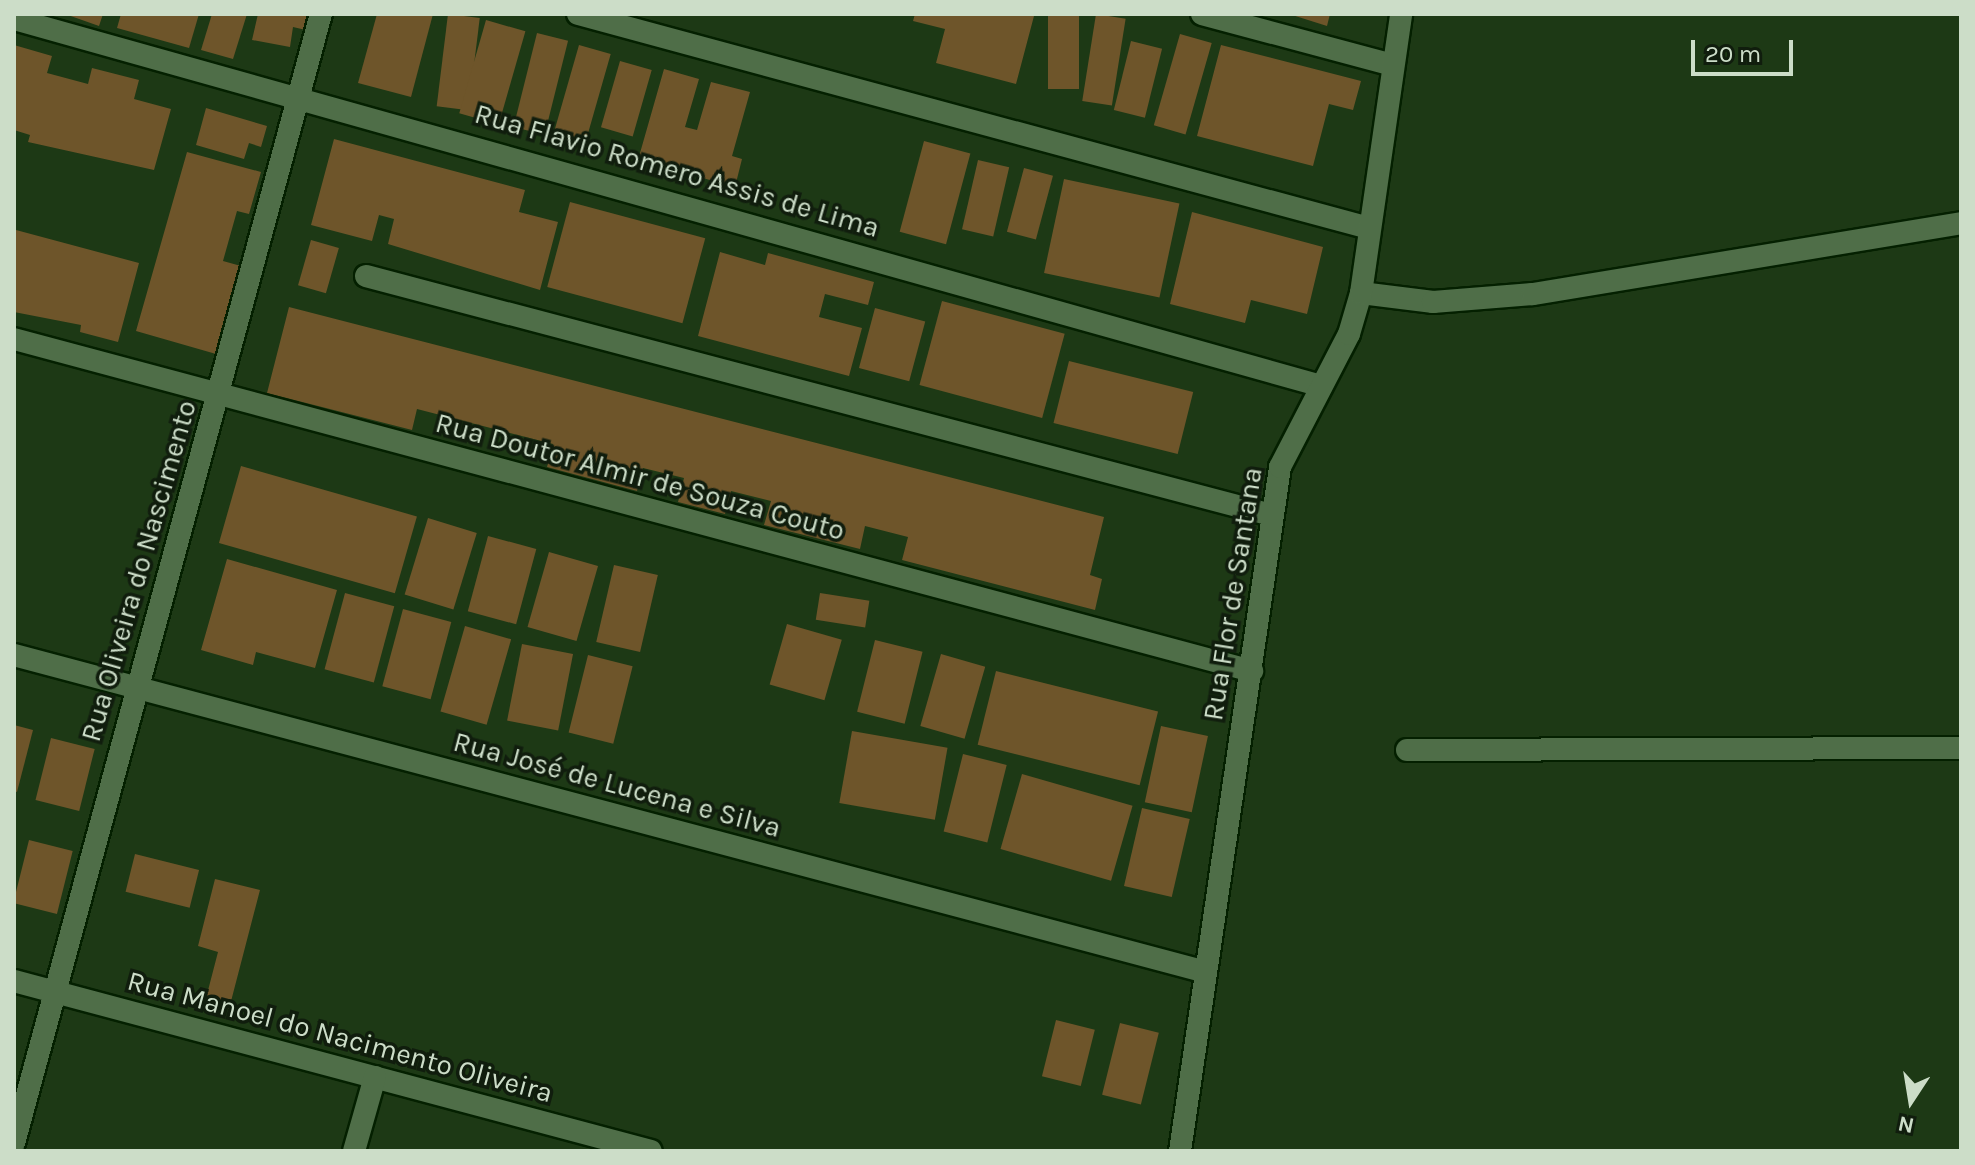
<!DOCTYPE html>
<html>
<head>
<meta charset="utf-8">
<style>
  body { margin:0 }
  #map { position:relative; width:1975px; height:1165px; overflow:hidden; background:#1d3915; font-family:Karla,sans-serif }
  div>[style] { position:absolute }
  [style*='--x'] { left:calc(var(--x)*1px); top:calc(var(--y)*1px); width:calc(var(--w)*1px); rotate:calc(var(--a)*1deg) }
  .building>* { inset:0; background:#6e552a; transform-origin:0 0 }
  .roads { filter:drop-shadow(2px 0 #042000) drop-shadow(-2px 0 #042000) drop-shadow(0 2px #042000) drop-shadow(0 -2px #042000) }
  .minor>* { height:22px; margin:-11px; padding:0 11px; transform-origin:11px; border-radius:11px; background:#4f6e48 }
  .tertiary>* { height:22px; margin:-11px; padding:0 11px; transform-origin:11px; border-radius:11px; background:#4f6e48 }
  span { translate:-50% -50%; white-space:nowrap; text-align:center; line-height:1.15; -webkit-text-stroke:7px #101d0d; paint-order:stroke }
  .street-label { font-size:28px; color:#ccddc8 }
  .frame { position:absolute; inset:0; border:16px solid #ccddc8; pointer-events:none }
  .north { position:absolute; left:1871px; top:1061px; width:80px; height:80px; -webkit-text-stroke:6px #101d0d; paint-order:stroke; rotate:192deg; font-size:22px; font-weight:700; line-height:32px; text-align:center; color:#ccddc8 }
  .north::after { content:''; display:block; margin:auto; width:28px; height:36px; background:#ccddc8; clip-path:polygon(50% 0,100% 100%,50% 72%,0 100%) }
  .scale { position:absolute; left:1691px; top:40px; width:102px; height:36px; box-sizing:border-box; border:4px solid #ccddc8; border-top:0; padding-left:10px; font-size:24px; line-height:28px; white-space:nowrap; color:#ccddc8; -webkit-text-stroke:6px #101d0d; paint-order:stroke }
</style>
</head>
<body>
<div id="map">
  <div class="building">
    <i style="clip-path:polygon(65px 14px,103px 14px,99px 26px)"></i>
    <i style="clip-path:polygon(121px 14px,199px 14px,189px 48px,117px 28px)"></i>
    <i style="clip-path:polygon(212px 14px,247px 14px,233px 59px,201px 50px)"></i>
    <i style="clip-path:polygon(258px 14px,313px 14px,310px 31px,293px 27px,290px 47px,252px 40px)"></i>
    <i style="clip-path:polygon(377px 14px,433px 14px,411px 97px,358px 83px)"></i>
    <i style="left:448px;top:14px;width:32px;height:93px;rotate:7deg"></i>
    <i style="clip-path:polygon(915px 14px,1034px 16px,1016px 84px,936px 63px,945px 29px,913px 21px)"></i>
    <i style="left:1048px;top:14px;width:31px;height:75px"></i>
    <i style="left:1096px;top:14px;width:30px;height:88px;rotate:9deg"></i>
    <i style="clip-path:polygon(1289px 14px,1330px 14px,1327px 26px)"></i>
    <i style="left:486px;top:20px;width:41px;height:97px;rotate:16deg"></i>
    <i style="left:537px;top:33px;width:32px;height:97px;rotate:14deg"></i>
    <i style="left:1180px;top:34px;width:33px;height:95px;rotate:16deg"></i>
    <i style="left:1131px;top:41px;width:32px;height:71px;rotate:14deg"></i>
    <i style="clip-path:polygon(14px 45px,52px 56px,47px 73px,88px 84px,92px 68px,139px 80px,134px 99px,171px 109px,154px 170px,28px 142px,30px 135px,14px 130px)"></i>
    <i style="left:579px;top:45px;width:33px;height:95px;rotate:16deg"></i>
    <i style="clip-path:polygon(1221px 45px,1361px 81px,1353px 110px,1329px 104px,1313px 166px,1197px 136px)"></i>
    <i style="left:620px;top:61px;width:33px;height:69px;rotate:16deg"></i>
    <i style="clip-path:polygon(664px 69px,699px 79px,685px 127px,697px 130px,711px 82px,750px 92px,732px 156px,742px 159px,735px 187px,638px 160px)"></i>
    <i style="clip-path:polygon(206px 108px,267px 126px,261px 147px,249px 143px,244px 159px,196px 145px)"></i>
    <i style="clip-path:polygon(334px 139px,525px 190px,519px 212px,558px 222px,540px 290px,388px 244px,394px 219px,379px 215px,372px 241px,311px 225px)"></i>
    <i style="left:924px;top:141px;width:48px;height:94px;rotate:15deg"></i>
    <i style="clip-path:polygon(187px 152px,261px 172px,249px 214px,237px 211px,223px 261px,241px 266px,216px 354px,136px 331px)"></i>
    <i style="left:978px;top:160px;width:32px;height:71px;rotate:13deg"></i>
    <i style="left:1024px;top:168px;width:30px;height:66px;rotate:15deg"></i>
    <i style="left:1064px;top:179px;width:118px;height:96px;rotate:12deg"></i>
    <i style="left:570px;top:202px;width:140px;height:88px;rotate:15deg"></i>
    <i style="clip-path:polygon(1192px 212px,1323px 247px,1307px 314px,1251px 300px,1245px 323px,1170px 304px)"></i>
    <i style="clip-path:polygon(16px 230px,139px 263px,118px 342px,80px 332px,81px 325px,14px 312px)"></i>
    <i style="left:311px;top:240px;width:29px;height:47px;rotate:16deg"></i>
    <i style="clip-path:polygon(720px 252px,765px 265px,768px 253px,874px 282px,868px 305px,825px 294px,819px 317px,862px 328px,849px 376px,698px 336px)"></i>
    <i style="left:942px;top:301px;width:127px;height:87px;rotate:15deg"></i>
    <i style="clip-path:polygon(289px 307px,1104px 517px,1090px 575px,1102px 579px,1095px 610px,902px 560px,908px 537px,865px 526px,860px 549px,764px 525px,771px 501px,731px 491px,725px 514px,678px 502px,684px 478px,643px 468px,637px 491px,547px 467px,553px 444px,417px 409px,412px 430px,267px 393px)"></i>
    <i style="left:875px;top:308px;width:52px;height:62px;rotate:15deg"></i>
    <i style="left:1069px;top:361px;width:128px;height:64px;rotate:14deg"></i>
    <i style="left:241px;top:466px;width:183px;height:80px;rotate:16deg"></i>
    <i style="left:428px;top:518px;width:51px;height:80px;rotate:17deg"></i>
    <i style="left:488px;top:536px;width:50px;height:78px;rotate:15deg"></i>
    <i style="left:549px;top:552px;width:51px;height:78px;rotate:16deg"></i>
    <i style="clip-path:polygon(227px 559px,337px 590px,315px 668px,256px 652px,253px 665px,201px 650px)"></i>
    <i style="left:614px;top:565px;width:45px;height:79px;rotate:13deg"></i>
    <i style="left:345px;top:593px;width:51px;height:79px;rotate:15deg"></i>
    <i style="left:820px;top:593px;width:50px;height:27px;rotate:9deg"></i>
    <i style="left:403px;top:609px;width:50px;height:80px;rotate:15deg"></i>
    <i style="left:787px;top:624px;width:57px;height:63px;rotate:16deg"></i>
    <i style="left:465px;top:626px;width:48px;height:89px;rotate:16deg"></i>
    <i style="left:875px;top:640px;width:49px;height:74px;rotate:14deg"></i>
    <i style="left:522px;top:644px;width:52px;height:78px;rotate:11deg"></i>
    <i style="left:941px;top:654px;width:46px;height:75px;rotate:16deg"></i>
    <i style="left:588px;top:655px;width:46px;height:80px;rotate:14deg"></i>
    <i style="left:996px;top:671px;width:167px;height:76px;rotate:14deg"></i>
    <i style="clip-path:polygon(14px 725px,33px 730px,17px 792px,14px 791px)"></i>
    <i style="left:1161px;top:726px;width:48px;height:78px;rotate:12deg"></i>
    <i style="left:852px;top:731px;width:97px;height:73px;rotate:10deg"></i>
    <i style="left:51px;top:738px;width:45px;height:64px;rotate:14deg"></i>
    <i style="left:963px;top:754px;width:45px;height:80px;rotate:14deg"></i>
    <i style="left:1022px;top:774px;width:115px;height:78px;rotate:16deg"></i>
    <i style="left:1142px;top:808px;width:49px;height:80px;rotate:13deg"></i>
    <i style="left:29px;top:840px;width:45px;height:65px;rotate:14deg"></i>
    <i style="left:135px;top:854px;width:66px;height:39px;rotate:14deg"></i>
    <i style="clip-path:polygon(215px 879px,260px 890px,229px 1009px,205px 1002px,218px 952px,198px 946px)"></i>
    <i style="left:1056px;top:1020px;width:40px;height:58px;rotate:14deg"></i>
    <i style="left:1120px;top:1023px;width:40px;height:74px;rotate:14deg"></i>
  </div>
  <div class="roads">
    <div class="minor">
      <i style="--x:578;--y:14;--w:819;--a:15.14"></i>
      <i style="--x:1202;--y:14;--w:197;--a:15"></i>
      <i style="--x:14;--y:19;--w:1358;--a:15.68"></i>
      <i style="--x:366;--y:276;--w:936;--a:14.79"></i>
      <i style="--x:1361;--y:293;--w:73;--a:7.1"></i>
      <i style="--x:1433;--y:302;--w:100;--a:-4.6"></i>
      <i style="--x:1533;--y:294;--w:434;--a:-9.4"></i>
      <i style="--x:14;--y:339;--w:1282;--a:15.01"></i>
      <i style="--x:14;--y:655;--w:1233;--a:14.89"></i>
      <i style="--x:1407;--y:750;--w:554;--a:-0.21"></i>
      <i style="--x:14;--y:981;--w:659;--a:14.94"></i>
      <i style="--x:14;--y:1143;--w:1170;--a:-74.79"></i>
      <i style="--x:354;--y:1151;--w:77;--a:-74.2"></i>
    </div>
    <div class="tertiary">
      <i style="--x:1180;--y:1151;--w:691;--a:-81.68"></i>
      <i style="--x:1280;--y:467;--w:150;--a:-62.6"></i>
      <i style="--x:1349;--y:334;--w:43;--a:-73.7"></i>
      <i style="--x:1361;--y:293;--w:282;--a:-81.8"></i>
    </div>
  </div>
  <div class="street-label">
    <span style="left:677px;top:171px;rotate:16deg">Rua Flavio Romero Assis de Lima</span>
    <span style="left:640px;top:477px;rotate:15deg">Rua Doutor Almir de Souza Couto</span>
    <span style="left:139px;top:571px;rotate:-74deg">Rua Oliveira do Nascimento</span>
    <span style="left:1233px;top:594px;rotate:-81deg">Rua Flor de Santana</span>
    <span style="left:617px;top:785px;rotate:15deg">Rua José de Lucena e Silva</span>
    <span style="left:340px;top:1037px;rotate:15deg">Rua Manoel do Nacimento Oliveira</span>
  </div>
  <div class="frame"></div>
  <div class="north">N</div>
  <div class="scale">20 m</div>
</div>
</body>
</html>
